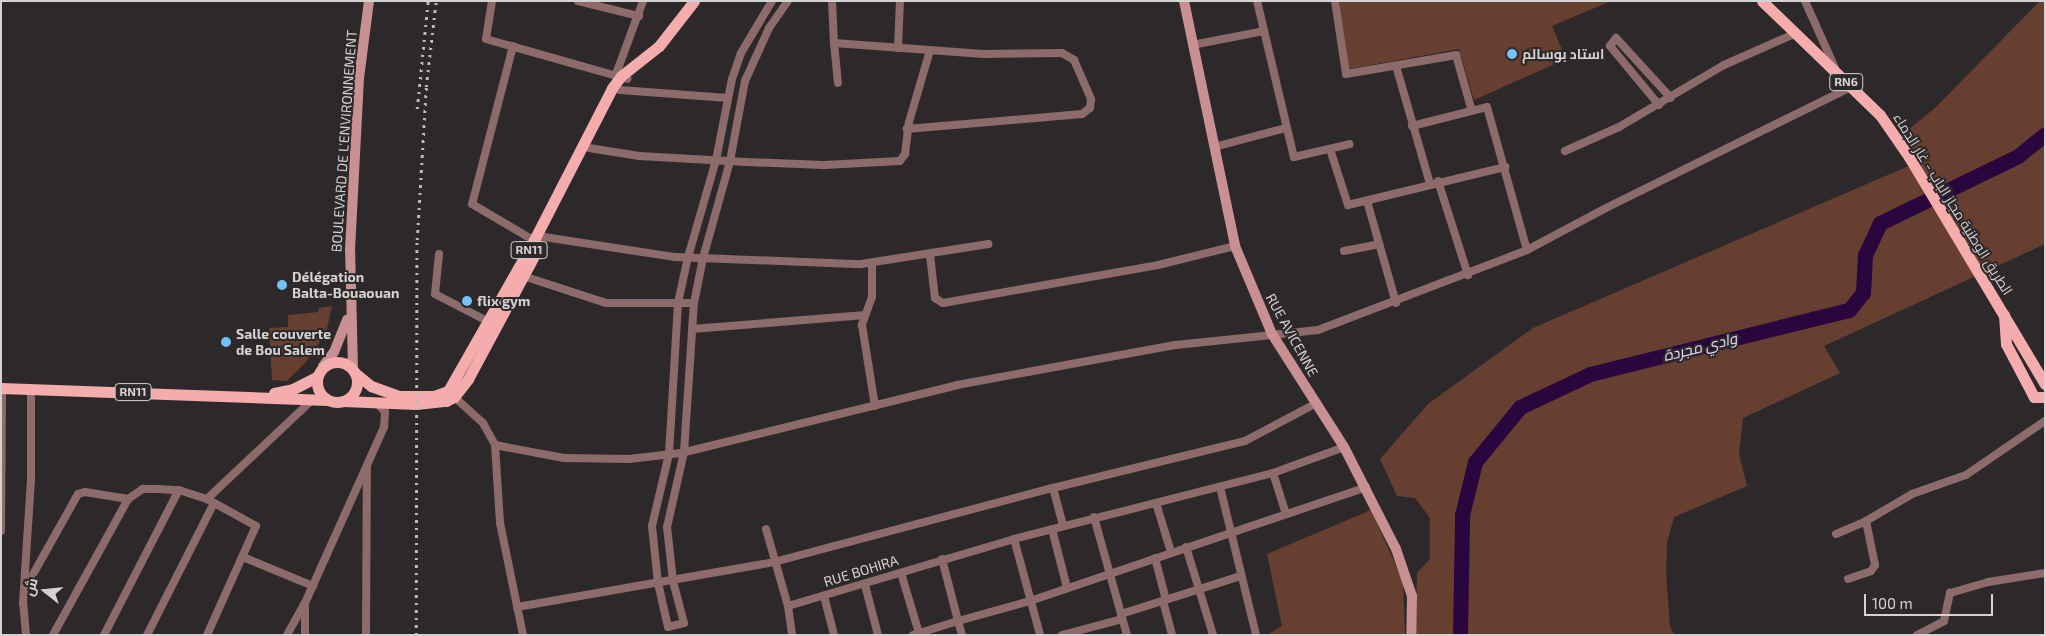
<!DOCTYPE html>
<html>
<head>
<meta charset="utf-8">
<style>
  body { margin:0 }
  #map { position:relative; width:2046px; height:636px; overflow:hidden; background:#2d292a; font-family:"Exo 2",Cairo,sans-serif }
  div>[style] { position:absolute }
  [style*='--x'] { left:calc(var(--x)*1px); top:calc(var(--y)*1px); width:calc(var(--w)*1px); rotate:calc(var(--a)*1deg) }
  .green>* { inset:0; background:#673f30 }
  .river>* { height:15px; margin:-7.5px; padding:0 7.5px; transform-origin:7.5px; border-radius:7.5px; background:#29063d }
  .street>* { height:8px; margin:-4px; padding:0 4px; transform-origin:4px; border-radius:4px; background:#8e6b6b }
  .secondary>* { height:10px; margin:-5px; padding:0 5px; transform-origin:5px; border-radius:5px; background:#c89090 }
  .primary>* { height:11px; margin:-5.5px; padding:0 5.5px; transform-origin:5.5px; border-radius:5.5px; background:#f4acac }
  .primary>.ring { margin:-5.5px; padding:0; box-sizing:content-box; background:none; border:11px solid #f4acac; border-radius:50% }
  .rail>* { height:2.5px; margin-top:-1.25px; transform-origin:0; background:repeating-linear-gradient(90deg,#bbb9b9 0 2.5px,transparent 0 7.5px) }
  .dots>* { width:14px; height:14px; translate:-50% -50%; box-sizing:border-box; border:2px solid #2d292a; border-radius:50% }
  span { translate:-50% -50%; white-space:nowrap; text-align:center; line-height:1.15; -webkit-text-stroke:4px #2d292a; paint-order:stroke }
  .shield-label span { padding:1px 4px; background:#2d292a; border:1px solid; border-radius:4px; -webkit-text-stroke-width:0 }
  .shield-label { font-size:12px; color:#d4d2d2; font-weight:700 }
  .poi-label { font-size:14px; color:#d4d2d2; font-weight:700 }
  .left { translate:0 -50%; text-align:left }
  .street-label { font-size:14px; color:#d4d2d2 }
  .water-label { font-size:15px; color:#ebd8fc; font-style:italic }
  .frame { position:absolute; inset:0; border:2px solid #d4d2d2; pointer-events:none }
  .north { position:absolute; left:20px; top:566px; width:50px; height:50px; -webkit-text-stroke:4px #2d292a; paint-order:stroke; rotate:286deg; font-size:14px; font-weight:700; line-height:20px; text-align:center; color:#d4d2d2 }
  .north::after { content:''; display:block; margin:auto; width:18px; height:22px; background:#d4d2d2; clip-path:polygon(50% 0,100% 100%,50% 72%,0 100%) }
  .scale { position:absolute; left:1864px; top:594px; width:129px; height:22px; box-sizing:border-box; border:2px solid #d4d2d2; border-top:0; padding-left:6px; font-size:15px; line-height:18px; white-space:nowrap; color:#d4d2d2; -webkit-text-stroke:4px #2d292a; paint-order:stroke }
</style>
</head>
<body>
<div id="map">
  <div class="green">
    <i style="clip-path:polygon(1339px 1px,1611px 1px,1552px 26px,1566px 59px,1474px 100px,1459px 49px,1349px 69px)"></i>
    <i style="clip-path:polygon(2040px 1px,2045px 1px,2045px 244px,1824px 346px,1840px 373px,1743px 418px,1739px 454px,1747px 486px,1674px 517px,1667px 543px,1666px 573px,1670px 626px,1674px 635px,1416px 635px,1417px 573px,1430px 559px,1430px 518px,1415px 498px,1397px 496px,1380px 459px,1428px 404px,1533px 328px,1918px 162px,1903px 134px,1936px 107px)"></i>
    <i style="clip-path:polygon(332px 306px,326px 333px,305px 363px,287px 381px,272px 380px,269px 328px,288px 327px,288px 315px,318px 312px,319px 308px)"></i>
    <i style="clip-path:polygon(1371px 510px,1403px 581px,1405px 635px,1267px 635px,1282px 626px,1267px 554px)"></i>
  </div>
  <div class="river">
    <i style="--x:1460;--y:635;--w:120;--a:-89"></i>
    <i style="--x:1462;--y:515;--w:55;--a:-76.2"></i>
    <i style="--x:1475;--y:462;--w:71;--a:-50.7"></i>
    <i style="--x:1520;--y:407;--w:77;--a:-25.2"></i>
    <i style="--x:1590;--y:374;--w:267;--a:-13.9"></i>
    <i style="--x:1849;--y:310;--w:22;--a:-51"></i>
    <i style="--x:1863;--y:293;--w:38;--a:-87"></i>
    <i style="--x:1865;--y:255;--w:35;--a:-65"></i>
    <i style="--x:1880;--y:223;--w:153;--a:-25.9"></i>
    <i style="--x:2018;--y:156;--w:35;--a:-39"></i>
  </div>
  <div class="street">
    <i style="--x:492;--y:1;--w:38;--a:99"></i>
    <i style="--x:486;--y:39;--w:147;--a:15.8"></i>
    <i style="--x:578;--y:1;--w:63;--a:13.8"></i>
    <i style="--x:772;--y:1;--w:61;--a:120.8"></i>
    <i style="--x:741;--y:53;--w:28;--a:109"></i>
    <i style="--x:732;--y:79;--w:83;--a:101.2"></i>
    <i style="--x:716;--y:160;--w:101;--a:106.1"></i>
    <i style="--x:688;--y:257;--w:47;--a:102.3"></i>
    <i style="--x:678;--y:303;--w:151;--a:93.4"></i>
    <i style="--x:669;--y:454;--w:74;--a:103.3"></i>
    <i style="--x:652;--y:526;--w:57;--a:84"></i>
    <i style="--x:658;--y:583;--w:45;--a:77.2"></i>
    <i style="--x:668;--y:627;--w:16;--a:-14"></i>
    <i style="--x:684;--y:623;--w:43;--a:-104.7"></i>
    <i style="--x:673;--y:581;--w:54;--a:-96.3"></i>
    <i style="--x:667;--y:527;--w:77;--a:-77.2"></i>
    <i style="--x:684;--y:452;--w:149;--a:-86.2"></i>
    <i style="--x:694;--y:303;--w:46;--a:-78.7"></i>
    <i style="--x:703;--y:258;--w:101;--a:-74.4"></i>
    <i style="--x:730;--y:161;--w:81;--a:-79.4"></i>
    <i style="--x:745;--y:81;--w:58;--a:-65.6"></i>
    <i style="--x:769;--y:28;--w:33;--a:-55"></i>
    <i style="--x:832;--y:1;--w:42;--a:87.3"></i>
    <i style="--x:834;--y:43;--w:150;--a:4.2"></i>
    <i style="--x:984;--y:54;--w:78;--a:-0.7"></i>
    <i style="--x:1062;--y:53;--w:14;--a:30"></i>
    <i style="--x:1074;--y:60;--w:43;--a:66.4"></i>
    <i style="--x:1091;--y:99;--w:9;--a:96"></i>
    <i style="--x:1090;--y:108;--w:10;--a:143"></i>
    <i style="--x:1082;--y:114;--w:176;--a:175.1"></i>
    <i style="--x:1257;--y:1;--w:160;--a:76.7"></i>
    <i style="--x:1294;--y:157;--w:57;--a:-13.1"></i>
    <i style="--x:1335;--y:1;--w:74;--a:81.4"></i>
    <i style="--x:1346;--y:74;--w:112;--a:-9.8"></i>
    <i style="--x:1456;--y:55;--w:55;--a:74.2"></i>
    <i style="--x:1805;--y:1;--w:73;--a:65.9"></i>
    <i style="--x:834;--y:43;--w:40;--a:84.3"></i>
    <i style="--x:1192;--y:45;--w:73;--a:-11"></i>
    <i style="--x:513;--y:46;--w:163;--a:104.5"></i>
    <i style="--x:472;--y:204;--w:79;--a:30.5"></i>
    <i style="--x:898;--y:48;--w:47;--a:-87.6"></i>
    <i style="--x:1396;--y:66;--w:123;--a:73.9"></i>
    <i style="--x:616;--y:74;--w:78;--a:-69.7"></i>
    <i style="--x:620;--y:90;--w:108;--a:4.2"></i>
    <i style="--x:1659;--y:105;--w:77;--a:-129.7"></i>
    <i style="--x:1610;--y:46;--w:10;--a:-53"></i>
    <i style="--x:1616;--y:38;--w:81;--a:47.5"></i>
    <i style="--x:1412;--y:126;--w:77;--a:-14.2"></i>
    <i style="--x:1487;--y:107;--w:148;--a:74.4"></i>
    <i style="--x:1214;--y:147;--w:74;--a:-14.8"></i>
    <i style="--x:589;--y:148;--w:51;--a:9.1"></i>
    <i style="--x:639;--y:156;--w:107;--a:3.2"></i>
    <i style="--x:746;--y:162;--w:78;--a:2.2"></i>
    <i style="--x:824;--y:165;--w:76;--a:-3"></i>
    <i style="--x:900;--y:161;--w:9;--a:-54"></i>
    <i style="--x:905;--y:154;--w:32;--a:-83"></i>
    <i style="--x:909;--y:122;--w:75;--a:-73.7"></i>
    <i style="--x:1330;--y:149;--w:59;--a:72.2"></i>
    <i style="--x:1348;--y:205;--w:162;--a:-13.6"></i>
    <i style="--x:1565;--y:151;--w:59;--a:-24"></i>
    <i style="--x:1619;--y:127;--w:122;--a:-30.6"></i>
    <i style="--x:1724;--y:65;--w:77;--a:-23.9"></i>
    <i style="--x:1438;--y:181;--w:99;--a:72.3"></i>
    <i style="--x:1367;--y:201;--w:106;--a:74.1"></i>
    <i style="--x:544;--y:237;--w:133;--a:8.7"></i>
    <i style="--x:675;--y:257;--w:186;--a:2.2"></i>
    <i style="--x:861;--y:264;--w:129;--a:-8.9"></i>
    <i style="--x:1344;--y:251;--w:36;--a:-11"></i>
    <i style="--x:439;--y:254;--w:40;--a:95.7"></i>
    <i style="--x:435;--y:294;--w:61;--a:27.4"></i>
    <i style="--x:930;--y:255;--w:43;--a:83.4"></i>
    <i style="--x:935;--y:298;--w:9;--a:32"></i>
    <i style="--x:943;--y:303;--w:218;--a:-10"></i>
    <i style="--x:1158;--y:265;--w:79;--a:-13.9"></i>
    <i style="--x:872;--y:264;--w:33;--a:90"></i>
    <i style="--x:872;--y:297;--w:30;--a:110"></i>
    <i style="--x:862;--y:325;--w:82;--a:80.9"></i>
    <i style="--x:523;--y:276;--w:87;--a:18"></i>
    <i style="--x:606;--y:303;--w:88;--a:0"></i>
    <i style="--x:692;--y:329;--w:174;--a:-4.6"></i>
    <i style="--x:451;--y:394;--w:43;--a:42.2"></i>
    <i style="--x:483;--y:423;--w:25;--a:61"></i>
    <i style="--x:495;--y:445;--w:78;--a:86.3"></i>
    <i style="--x:500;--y:523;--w:114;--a:78.4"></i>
    <i style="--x:495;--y:445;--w:70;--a:10.7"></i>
    <i style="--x:564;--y:458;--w:65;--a:0.9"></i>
    <i style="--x:629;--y:459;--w:52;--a:-6.6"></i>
    <i style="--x:681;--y:453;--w:284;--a:-13.8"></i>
    <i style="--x:957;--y:385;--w:223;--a:-10.4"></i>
    <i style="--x:1176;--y:345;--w:143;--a:-6"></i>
    <i style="--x:1318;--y:330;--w:224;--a:-20.9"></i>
    <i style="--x:1527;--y:250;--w:89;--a:-28"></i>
    <i style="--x:1606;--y:208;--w:273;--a:-26.3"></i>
    <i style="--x:1273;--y:473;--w:43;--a:72.4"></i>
    <i style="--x:1220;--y:487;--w:152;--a:76.3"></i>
    <i style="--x:1053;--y:488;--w:39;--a:75"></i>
    <i style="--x:207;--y:499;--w:146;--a:-43.3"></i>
    <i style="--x:1156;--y:503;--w:51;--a:73"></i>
    <i style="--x:1094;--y:517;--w:123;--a:74.4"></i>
    <i style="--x:766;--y:529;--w:80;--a:74.1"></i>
    <i style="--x:788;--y:606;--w:29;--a:82"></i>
    <i style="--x:1052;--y:529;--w:61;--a:75.7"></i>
    <i style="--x:1;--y:531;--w:143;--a:-89.6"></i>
    <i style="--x:1836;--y:534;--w:33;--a:-23"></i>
    <i style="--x:1866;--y:521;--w:53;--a:-30.4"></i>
    <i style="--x:1912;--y:494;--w:57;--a:-19.4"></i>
    <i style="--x:1966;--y:475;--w:96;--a:-34.4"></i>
    <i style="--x:1014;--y:539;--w:99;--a:74.8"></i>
    <i style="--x:1186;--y:547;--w:92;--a:72.9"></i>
    <i style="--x:243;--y:557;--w:76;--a:22.5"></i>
    <i style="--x:1155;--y:558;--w:43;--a:75.3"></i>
    <i style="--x:942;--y:559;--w:64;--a:75.5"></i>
    <i style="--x:958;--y:621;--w:75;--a:-15.5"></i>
    <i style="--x:1030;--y:601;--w:355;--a:-18.7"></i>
    <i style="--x:901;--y:573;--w:63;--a:73.3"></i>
    <i style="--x:1848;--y:579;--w:24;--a:-19"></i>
    <i style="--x:1871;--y:571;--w:7;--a:-56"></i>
    <i style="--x:1875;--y:565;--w:45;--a:-101.6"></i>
    <i style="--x:27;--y:585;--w:104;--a:-60.7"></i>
    <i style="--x:78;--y:494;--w:7;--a:-16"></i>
    <i style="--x:85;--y:492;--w:44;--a:9.2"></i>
    <i style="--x:865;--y:585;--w:52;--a:75.4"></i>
    <i style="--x:824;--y:596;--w:40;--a:75.6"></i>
    <i style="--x:1163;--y:601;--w:35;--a:75"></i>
    <i style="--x:788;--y:606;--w:236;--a:-16.5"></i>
    <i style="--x:1014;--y:539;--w:267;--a:-14.3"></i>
    <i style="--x:1273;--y:473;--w:76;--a:-20.1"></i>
    <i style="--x:517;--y:607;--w:261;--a:-9.9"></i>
    <i style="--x:774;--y:562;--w:289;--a:-14.9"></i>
    <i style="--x:1053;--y:488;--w:198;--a:-13.8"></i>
    <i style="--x:1245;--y:441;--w:79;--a:-27.9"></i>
    <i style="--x:1121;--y:614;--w:126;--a:-17.6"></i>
    <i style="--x:26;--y:635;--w:32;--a:-95"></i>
    <i style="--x:23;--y:603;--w:125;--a:-86.3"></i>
    <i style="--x:31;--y:478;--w:89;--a:-90"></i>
    <i style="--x:53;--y:635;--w:155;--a:-61.1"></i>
    <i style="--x:128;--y:499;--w:18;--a:-34"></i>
    <i style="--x:143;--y:489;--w:14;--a:0"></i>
    <i style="--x:157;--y:489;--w:22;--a:3"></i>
    <i style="--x:179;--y:490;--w:29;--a:18"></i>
    <i style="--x:207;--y:499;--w:56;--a:28.9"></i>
    <i style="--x:256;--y:526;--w:120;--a:114.2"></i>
    <i style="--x:104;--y:635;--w:163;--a:-62.7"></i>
    <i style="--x:147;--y:635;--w:148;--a:-63.1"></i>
    <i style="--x:287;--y:635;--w:37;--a:-61"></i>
    <i style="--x:305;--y:603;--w:193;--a:-65.8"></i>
    <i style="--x:384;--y:427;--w:15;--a:-86"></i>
    <i style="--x:385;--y:412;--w:13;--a:-132"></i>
    <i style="--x:305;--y:635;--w:31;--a:-90"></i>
    <i style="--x:366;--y:635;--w:168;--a:-89.7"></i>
    <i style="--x:913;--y:635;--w:47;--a:-17.3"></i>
    <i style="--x:958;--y:621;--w:15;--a:74"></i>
    <i style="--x:1062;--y:635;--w:62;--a:-14.9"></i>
    <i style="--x:1917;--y:635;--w:30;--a:-27"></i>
    <i style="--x:1944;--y:621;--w:29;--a:-78"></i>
    <i style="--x:1950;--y:593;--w:40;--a:-16"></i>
    <i style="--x:1988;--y:582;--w:58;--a:-9"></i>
  </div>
  <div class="secondary">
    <i style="--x:1184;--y:1;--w:250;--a:78.2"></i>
    <i style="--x:1235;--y:246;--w:95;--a:67.2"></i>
    <i style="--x:1272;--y:334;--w:134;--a:57.5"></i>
    <i style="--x:1344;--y:447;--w:114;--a:63"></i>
    <i style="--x:1396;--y:549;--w:50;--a:71.2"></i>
    <i style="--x:1412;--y:596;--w:39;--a:91"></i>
    <i style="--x:323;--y:366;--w:18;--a:-52"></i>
    <i style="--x:334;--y:352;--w:35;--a:-68"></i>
    <i style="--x:353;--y:369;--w:119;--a:-91.4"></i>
    <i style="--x:350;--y:250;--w:172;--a:-87"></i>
    <i style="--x:359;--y:78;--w:78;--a:-82.6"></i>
  </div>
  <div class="primary">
    <i style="--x:1762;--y:1;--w:164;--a:44"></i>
    <i style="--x:1880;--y:115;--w:51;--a:55.4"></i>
    <i style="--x:1909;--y:157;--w:265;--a:59.1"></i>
    <i style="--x:2004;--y:315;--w:29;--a:86"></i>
    <i style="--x:2006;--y:344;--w:60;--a:62.2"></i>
    <i style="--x:2034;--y:397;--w:11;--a:0"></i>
    <i class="ring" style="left:317px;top:362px;width:29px;height:29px"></i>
    <i style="--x:355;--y:373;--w:21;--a:39"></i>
    <i style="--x:371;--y:386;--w:30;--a:20"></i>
    <i style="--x:399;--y:396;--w:35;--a:0"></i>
    <i style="--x:434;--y:396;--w:15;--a:-20"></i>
    <i style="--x:448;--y:391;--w:174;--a:-60.3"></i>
    <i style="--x:534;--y:240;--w:171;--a:-62.8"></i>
    <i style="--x:612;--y:88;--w:15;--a:-53"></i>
    <i style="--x:621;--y:76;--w:48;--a:-38.3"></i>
    <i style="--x:659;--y:46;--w:57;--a:-52.1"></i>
    <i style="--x:1;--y:388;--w:326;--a:2.1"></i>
    <i style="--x:274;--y:393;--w:19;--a:-12"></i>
    <i style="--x:293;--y:389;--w:27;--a:-27"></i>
    <i style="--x:343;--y:401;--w:73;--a:2.4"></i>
    <i style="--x:416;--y:404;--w:30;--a:-6"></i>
    <i style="--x:446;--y:401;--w:9;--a:-27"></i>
    <i style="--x:454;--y:397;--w:23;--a:-52"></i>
    <i style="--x:468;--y:379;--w:142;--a:-61.8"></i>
  </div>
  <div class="rail">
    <i style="--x:417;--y:109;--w:109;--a:-84.2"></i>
    <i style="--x:416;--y:635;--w:395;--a:-89.9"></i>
    <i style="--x:417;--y:240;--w:153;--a:-86.6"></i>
    <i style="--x:426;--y:87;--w:87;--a:-83.4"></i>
  </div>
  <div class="dots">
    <i style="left:1512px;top:54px;background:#73c1f6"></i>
    <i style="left:282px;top:285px;background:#73c1f6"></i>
    <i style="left:467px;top:301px;background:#73c1f6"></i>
    <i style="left:226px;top:342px;background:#73c1f6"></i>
  </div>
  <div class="shield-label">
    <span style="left:1846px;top:82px">RN6</span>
    <span style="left:529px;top:250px">RN11</span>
    <span style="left:133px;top:392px">RN11</span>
  </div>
  <div class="poi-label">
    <span class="left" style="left:1522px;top:54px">استاد بوسالم</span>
    <span class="left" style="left:292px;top:285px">Délégation<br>Balta-Bouaouan</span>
    <span class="left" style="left:477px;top:301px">flix gym</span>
    <span class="left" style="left:236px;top:342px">Salle couverte<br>de Bou Salem</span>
  </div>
  <div class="street-label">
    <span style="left:344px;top:141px;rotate:-86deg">BOULEVARD DE L'ENVIRONNEMENT</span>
    <span style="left:1953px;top:204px;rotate:58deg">الطريق الوطنية مجاز الباب - غار الدماء</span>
    <span style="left:1292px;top:335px;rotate:61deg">RUE AVICENNE</span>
    <span style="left:861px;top:571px;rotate:-17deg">RUE BOHIRA</span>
  </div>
  <div class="water-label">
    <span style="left:1700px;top:347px;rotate:-14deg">وادي مجردة</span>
  </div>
  <div class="frame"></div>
  <div class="north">ش</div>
  <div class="scale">100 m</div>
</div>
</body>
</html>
